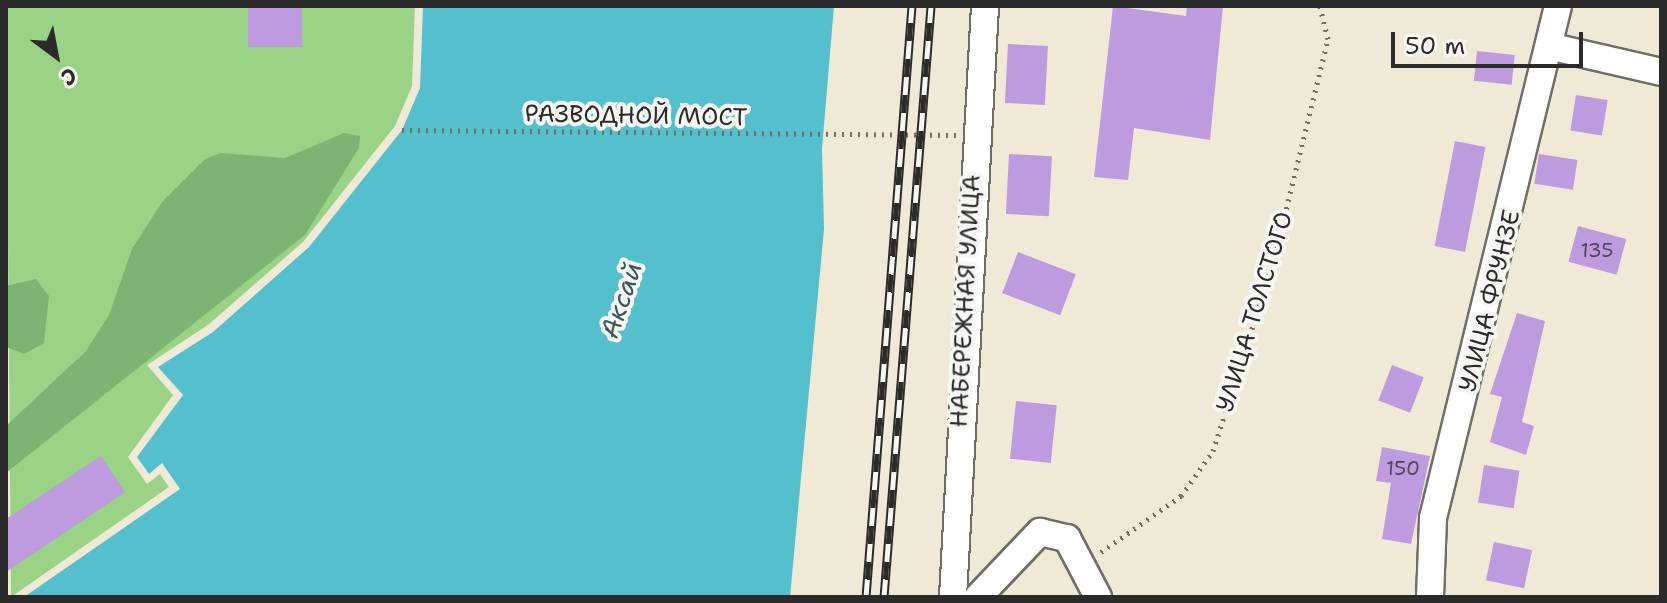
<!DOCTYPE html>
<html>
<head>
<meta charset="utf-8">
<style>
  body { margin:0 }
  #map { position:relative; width:1667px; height:603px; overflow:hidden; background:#f0e9d5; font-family:"Shantell Sans",sans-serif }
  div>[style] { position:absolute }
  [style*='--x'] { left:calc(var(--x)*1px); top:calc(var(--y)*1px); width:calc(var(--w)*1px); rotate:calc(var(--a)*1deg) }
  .green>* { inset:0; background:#9bd386 }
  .forest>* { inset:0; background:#7cb573 }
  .water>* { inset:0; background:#54c0ce }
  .building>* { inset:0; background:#be9bdf; transform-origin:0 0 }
  .path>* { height:5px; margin-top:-2.5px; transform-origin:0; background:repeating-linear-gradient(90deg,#706e66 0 2px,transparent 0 8px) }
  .roads { filter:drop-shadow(2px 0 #706e66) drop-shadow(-2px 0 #706e66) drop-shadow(0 2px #706e66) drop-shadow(0 -2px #706e66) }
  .minor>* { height:26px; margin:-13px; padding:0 13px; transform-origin:13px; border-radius:13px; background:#fff }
  .rail>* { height:9px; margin-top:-4.5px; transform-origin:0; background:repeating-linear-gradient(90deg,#f6f6f2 0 18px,#2b2b2b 0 36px); box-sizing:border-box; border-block:2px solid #2b2b2b }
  span { translate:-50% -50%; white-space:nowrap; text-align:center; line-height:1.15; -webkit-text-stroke:8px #f6f6f2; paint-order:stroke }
  .number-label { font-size:20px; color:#504758 }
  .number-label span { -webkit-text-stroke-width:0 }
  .street-label { font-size:24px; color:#2b2b2b }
  .water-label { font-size:26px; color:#37585c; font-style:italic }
  .frame { position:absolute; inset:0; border:8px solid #2b2b2b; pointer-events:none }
  .north { position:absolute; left:16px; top:16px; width:80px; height:80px; -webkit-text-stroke:6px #f6f6f2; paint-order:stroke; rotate:148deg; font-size:22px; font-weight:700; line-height:32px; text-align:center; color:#2b2b2b }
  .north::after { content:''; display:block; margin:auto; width:28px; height:36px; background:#2b2b2b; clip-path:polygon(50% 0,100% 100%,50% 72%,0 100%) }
  .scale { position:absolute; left:1391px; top:32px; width:192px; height:36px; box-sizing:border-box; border:4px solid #2b2b2b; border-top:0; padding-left:10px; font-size:24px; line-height:28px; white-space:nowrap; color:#2b2b2b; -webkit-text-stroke:6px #f6f6f2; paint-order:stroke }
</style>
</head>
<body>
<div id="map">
  <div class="green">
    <i style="clip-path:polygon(6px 6px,415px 6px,412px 86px,395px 126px,303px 242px,208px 325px,147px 365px,173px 395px,128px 457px,147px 484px,160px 474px,169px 487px,11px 597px)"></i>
  </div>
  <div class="forest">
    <i style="clip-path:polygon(344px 133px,360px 136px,359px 148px,305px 235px,6px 473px,6px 426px,86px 351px,109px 315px,132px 249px,162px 202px,205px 159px,220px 153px,285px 158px)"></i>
    <i style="clip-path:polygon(36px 279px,49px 296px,44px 343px,24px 354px,6px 347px,6px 286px)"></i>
  </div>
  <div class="water">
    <i style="clip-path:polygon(423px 6px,834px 6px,822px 149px,824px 229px,790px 597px,24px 597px,180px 489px,162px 463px,149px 474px,137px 457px,183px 395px,158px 367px,213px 332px,309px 247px,402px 130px,420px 88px)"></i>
  </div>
  <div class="building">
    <i style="left:248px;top:6px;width:54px;height:41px"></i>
    <i style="clip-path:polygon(1113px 6px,1186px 16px,1187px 6px,1223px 6px,1210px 140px,1134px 128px,1128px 180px,1094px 177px)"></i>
    <i style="left:1008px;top:44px;width:40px;height:59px;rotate:3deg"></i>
    <i style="left:1477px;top:51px;width:38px;height:30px;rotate:6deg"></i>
    <i style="left:1576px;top:95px;width:32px;height:36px;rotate:9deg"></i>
    <i style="left:1455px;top:141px;width:31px;height:107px;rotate:11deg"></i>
    <i style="left:1009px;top:154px;width:43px;height:60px;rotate:3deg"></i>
    <i style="left:1539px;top:154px;width:39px;height:30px;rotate:9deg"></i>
    <i style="left:1578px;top:226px;width:50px;height:37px;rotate:15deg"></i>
    <i style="left:1018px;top:252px;width:62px;height:44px;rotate:21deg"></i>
    <i style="clip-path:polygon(1517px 313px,1545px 321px,1522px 422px,1534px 426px,1526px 455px,1490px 442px,1502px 397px,1490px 394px)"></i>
    <i style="left:1392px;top:365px;width:34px;height:38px;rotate:21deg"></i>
    <i style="left:1016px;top:401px;width:41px;height:58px;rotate:6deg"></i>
    <i style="clip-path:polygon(1382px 447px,1430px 456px,1411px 544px,1382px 539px,1391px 483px,1376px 481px)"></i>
    <i style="clip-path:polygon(101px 456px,125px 492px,6px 572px,6px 519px)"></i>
    <i style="left:1484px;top:465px;width:36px;height:38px;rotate:9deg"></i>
    <i style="left:1494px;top:542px;width:39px;height:39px;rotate:12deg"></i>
  </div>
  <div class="path">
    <i style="--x:402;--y:130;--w:554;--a:0.52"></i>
    <i style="--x:1101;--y:552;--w:98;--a:-35"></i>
    <i style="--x:1181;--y:496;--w:55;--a:-54.6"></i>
    <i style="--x:1213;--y:451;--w:197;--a:-72.3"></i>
    <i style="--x:1273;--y:263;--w:231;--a:-76.2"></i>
    <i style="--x:1328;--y:39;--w:34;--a:-104"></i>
  </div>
  <div class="roads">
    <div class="minor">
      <i style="--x:1553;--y:47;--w:111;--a:13"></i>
      <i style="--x:953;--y:597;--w:592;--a:-86.9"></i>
      <i style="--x:978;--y:597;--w:90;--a:-46.4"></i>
      <i style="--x:1040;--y:532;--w:28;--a:13"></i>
      <i style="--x:1067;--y:538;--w:67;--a:62.3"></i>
      <i style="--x:1430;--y:597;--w:79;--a:-87.8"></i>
      <i style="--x:1433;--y:518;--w:527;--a:-76.28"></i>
    </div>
  </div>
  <div class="rail">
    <i style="--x:866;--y:597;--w:593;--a:-85.55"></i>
    <i style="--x:884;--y:597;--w:593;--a:-85.45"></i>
  </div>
  <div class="number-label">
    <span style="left:1597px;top:250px">135</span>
    <span style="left:1403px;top:468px">150</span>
  </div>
  <div class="street-label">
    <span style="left:636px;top:116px;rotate:1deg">РАЗВОДНОЙ МОСТ</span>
    <span style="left:966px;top:301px;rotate:-87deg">НАБЕРЕЖНАЯ УЛИЦА</span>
    <span style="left:1490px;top:301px;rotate:-76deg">УЛИЦА ФРУНЗЕ</span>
    <span style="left:1255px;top:312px;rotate:-73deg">УЛИЦА ТОЛСТОГО</span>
  </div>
  <div class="water-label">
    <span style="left:621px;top:300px;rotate:-71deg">Аксай</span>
  </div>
  <div class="frame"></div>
  <div class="north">С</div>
  <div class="scale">50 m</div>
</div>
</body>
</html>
